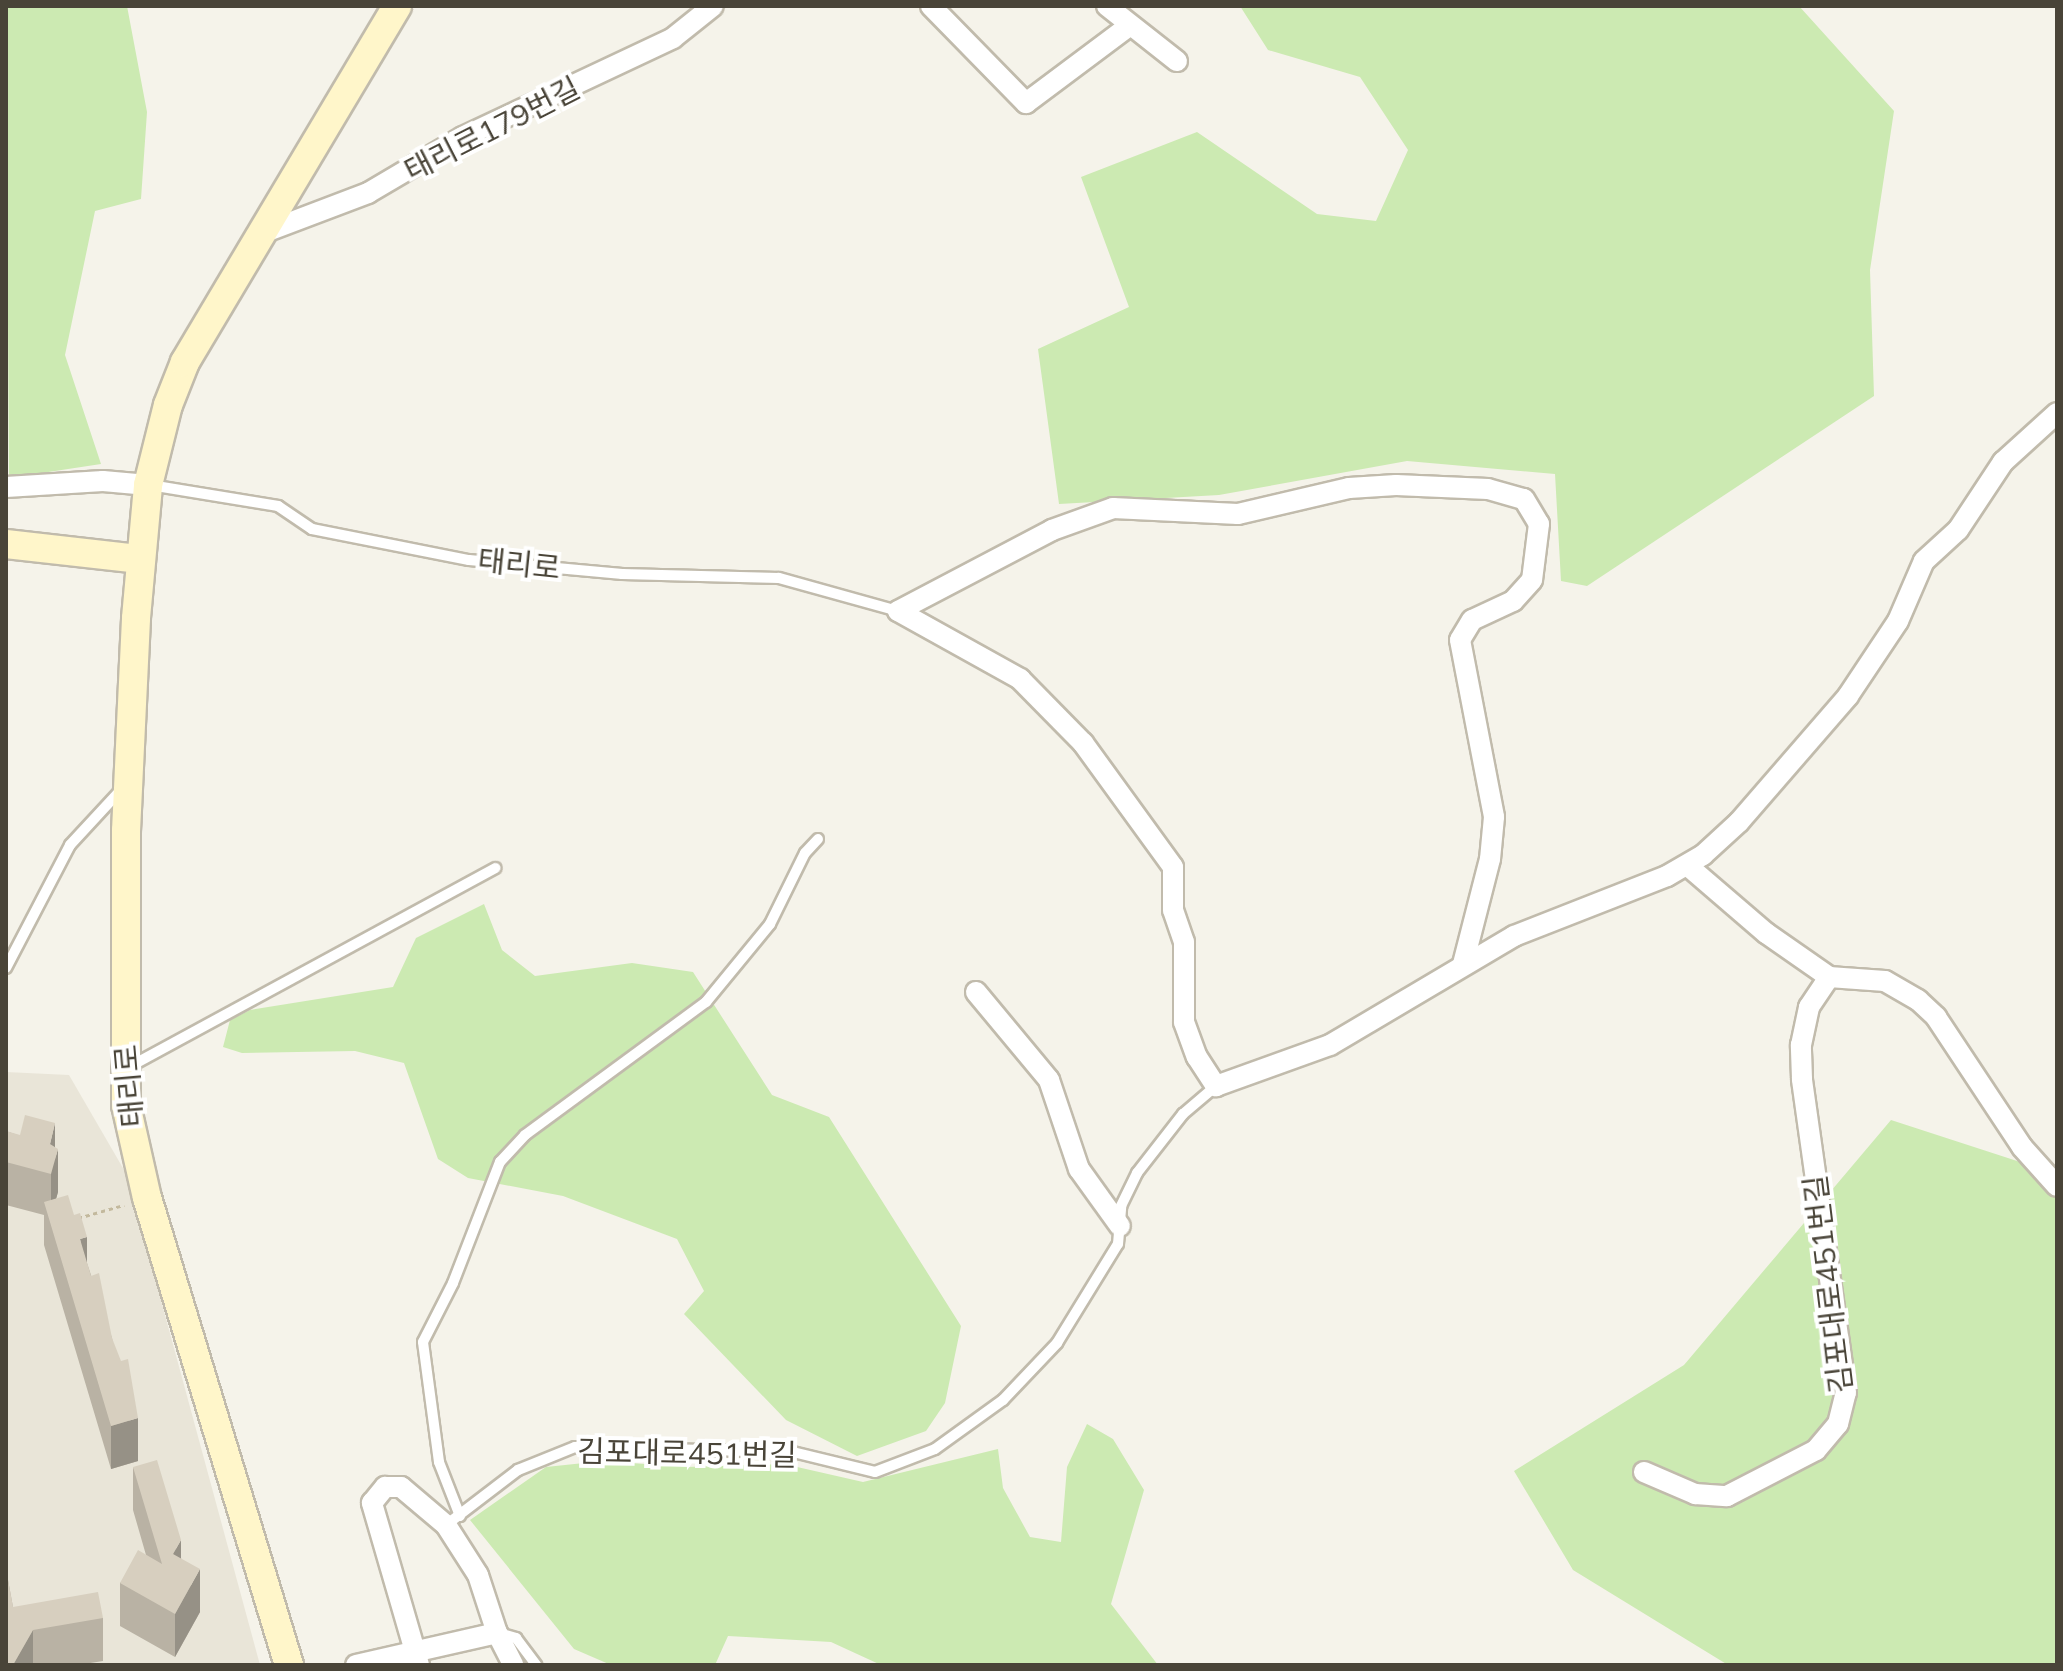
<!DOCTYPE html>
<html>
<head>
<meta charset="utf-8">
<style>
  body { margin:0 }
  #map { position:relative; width:2063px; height:1671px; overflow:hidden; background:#f5f3ea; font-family:Mulish,"Noto Sans KR",sans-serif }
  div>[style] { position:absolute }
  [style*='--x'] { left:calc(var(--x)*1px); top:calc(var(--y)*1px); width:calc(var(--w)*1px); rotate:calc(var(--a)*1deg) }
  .residential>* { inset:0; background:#e9e5d8 }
  .green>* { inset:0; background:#cceab2 }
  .path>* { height:3px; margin-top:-1.5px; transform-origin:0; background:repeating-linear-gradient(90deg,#c3b99d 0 4px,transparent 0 8px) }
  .roads { filter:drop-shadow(2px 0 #c1bbac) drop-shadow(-2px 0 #c1bbac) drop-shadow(0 2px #c1bbac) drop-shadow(0 -2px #c1bbac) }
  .lane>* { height:10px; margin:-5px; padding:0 5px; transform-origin:5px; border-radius:5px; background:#fff }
  .street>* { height:20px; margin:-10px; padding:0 10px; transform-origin:10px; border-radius:10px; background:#fff }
  .secondary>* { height:28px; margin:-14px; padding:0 14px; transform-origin:14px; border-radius:14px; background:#fff6ca }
  .wall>* { inset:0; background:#b9b2a4 }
  .shaded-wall>* { inset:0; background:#969186 }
  .building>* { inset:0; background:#d7cfbf }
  span { translate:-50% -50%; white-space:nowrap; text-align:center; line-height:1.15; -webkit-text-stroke:8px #fff; paint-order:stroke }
  .street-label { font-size:30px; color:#494438 }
  .frame { position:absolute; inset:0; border:8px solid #494438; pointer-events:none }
</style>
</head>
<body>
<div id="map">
  <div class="residential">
    <i style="clip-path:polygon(6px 1072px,69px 1075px,127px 1175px,260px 1665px,6px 1665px)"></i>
  </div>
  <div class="green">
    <i style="clip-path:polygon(6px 6px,127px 6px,147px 112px,141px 199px,95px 211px,65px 355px,101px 464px,9px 478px)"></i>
    <i style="clip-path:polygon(1240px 6px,1799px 6px,1894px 111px,1870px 270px,1874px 396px,1587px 586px,1561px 581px,1555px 474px,1407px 461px,1219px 495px,1059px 504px,1038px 349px,1129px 307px,1081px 177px,1197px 132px,1317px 214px,1376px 221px,1408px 150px,1360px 77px,1268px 50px)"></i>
    <i style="clip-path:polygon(484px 904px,502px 950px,535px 976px,632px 963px,693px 972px,772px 1095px,829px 1117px,961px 1326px,945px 1403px,926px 1431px,857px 1456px,786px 1420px,684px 1314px,704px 1291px,677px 1239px,563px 1196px,468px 1178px,438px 1159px,404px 1063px,355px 1051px,242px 1053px,223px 1047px,230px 1020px,250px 1010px,393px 987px,416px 938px)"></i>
    <i style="clip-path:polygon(1891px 1120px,2057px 1174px,2057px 1665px,1728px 1665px,1573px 1570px,1514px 1471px,1684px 1365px)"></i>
    <i style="clip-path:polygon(1087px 1424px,1113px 1439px,1144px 1490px,1111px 1604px,1158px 1665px,881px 1665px,831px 1642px,728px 1636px,715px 1665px,611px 1665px,574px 1649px,470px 1520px,546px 1467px,603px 1461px,687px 1467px,784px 1464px,863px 1482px,998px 1449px,1003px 1488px,1030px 1537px,1061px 1542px,1067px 1467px)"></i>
  </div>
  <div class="path">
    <i style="--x:78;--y:1218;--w:48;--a:-15.8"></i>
  </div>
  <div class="roads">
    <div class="lane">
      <i style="--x:150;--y:485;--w:130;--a:9.3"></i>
      <i style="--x:278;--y:506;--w:41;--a:34.1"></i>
      <i style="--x:312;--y:529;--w:160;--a:11.2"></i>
      <i style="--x:469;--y:560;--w:154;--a:5.2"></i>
      <i style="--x:622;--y:574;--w:157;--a:1.5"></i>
      <i style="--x:779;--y:578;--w:123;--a:15.5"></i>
      <i style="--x:6;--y:968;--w:139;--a:-62.5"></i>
      <i style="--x:70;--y:845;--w:75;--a:-47.2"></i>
      <i style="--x:129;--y:1067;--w:417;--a:-28.5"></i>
      <i style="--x:460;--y:1516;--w:58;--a:-111.3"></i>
      <i style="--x:439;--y:1462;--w:121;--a:-97.6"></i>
      <i style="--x:423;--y:1342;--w:66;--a:-63"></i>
      <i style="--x:453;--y:1283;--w:130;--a:-68.8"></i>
      <i style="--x:500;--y:1162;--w:37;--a:-47"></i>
      <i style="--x:525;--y:1135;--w:225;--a:-36.3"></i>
      <i style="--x:706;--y:1002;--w:101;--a:-50.6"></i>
      <i style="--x:770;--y:924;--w:79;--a:-63.8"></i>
      <i style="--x:805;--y:853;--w:19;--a:-47"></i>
      <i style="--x:446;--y:1525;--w:91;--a:-37.4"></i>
      <i style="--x:518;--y:1470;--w:61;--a:-22"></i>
      <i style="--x:575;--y:1447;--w:218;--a:1.3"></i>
      <i style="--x:793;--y:1452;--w:84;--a:13.7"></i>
      <i style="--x:875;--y:1472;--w:64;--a:-21"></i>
      <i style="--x:935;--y:1449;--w:84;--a:-35.8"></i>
      <i style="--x:1003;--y:1400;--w:79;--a:-46.5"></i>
      <i style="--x:1057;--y:1343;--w:116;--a:-58.4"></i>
      <i style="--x:1118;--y:1244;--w:38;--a:-85"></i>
      <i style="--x:1121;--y:1206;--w:37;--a:-64"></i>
      <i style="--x:1137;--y:1173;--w:75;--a:-52.1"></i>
      <i style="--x:1183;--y:1114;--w:43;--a:-40.3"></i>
      <i style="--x:499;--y:1633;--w:18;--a:16"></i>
      <i style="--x:516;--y:1638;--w:34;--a:53"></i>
    </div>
    <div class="street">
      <i style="--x:931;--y:6;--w:136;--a:45.6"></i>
      <i style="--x:1026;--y:103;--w:129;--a:-36.8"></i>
      <i style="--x:1107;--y:6;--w:89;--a:38.2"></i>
      <i style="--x:260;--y:234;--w:116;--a:-20.8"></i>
      <i style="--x:368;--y:193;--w:110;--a:-30.5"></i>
      <i style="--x:463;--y:137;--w:232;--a:-25.2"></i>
      <i style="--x:673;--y:38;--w:51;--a:-38.7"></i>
      <i style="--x:6;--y:487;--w:97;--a:-3.5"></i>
      <i style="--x:103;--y:481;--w:45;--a:5.1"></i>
      <i style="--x:898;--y:611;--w:140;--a:29.1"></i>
      <i style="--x:1020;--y:679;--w:90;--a:45.5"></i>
      <i style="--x:1083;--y:743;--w:153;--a:54"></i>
      <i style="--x:1173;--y:867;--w:43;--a:90"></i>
      <i style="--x:1173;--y:910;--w:34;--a:71"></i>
      <i style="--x:1184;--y:942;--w:80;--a:90"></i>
      <i style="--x:1184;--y:1022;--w:37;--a:70"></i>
      <i style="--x:1197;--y:1057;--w:35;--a:57"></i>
      <i style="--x:1216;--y:1086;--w:121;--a:-19.8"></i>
      <i style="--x:1330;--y:1045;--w:214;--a:-30.6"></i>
      <i style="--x:1514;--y:936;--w:164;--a:-21.4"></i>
      <i style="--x:1667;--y:876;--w:42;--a:-30.3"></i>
      <i style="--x:1703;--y:855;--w:49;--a:-42.5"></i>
      <i style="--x:1739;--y:822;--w:167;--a:-49.1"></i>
      <i style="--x:1848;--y:696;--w:90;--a:-56.3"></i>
      <i style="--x:1898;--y:621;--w:65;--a:-66.6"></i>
      <i style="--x:1924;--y:561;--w:46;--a:-42.4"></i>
      <i style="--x:1958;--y:530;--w:82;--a:-56.5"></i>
      <i style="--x:2003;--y:462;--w:73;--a:-42.2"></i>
      <i style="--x:898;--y:611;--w:174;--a:-27.7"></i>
      <i style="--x:1052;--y:530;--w:65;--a:-19.8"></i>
      <i style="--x:1113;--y:508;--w:125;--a:2.7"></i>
      <i style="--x:1238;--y:514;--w:114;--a:-13.2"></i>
      <i style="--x:1349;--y:488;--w:47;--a:-3.7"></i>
      <i style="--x:1396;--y:485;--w:92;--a:2.5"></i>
      <i style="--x:1488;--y:489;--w:37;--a:16"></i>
      <i style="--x:1524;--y:499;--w:29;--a:59"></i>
      <i style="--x:1539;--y:524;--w:56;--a:97.1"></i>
      <i style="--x:1532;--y:580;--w:28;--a:132"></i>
      <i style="--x:1513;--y:601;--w:45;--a:155.1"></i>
      <i style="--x:1472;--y:620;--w:23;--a:121"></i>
      <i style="--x:1460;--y:640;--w:180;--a:79.1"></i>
      <i style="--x:1494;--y:817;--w:42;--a:95.4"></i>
      <i style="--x:1490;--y:859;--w:108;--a:104.4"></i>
      <i style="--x:1688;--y:866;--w:103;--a:40.7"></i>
      <i style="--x:1766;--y:933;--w:77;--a:34.9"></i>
      <i style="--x:1829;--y:977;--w:56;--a:4.1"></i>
      <i style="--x:1885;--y:981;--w:38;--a:30"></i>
      <i style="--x:1918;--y:1000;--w:25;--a:43"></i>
      <i style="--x:1936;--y:1017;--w:156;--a:56.5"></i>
      <i style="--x:2022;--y:1147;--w:52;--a:48.1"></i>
      <i style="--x:976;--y:992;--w:114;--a:50.3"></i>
      <i style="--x:1049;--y:1080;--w:94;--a:71.4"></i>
      <i style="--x:1079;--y:1169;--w:70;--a:54.3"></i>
      <i style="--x:1644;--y:1472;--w:56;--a:23.3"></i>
      <i style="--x:1695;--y:1494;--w:32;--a:4"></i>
      <i style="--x:1727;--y:1496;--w:100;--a:-27.3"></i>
      <i style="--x:1816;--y:1450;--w:34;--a:-50"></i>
      <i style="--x:1838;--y:1424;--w:32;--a:-76"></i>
      <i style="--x:1846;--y:1393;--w:317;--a:-98"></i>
      <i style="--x:1802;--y:1079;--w:34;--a:-92"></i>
      <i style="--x:1801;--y:1045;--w:39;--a:-78"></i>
      <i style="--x:1809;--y:1007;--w:36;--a:-56"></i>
      <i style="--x:356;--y:1665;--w:145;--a:-12.8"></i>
      <i style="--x:497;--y:1633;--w:36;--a:63"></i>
      <i style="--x:419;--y:1665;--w:169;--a:-106.2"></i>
      <i style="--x:372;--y:1503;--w:21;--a:-51"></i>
      <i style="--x:385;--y:1487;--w:16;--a:0"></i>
      <i style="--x:401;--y:1487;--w:59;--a:40.2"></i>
      <i style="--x:446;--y:1525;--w:59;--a:57.4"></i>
      <i style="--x:478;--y:1575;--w:61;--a:71.9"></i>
    </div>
    <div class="secondary">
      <i style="--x:6;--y:544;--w:135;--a:6.4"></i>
      <i style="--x:289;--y:1665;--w:488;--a:-106.9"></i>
      <i style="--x:147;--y:1198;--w:95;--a:-102.7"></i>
      <i style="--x:126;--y:1105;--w:274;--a:-90"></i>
      <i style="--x:126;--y:831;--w:213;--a:-87.3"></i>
      <i style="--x:136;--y:618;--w:134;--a:-84.8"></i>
      <i style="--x:148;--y:485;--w:82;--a:-76"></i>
      <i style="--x:168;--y:405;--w:46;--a:-68.4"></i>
      <i style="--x:185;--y:362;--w:414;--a:-59.2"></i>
    </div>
  </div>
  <div class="wall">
    <i style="clip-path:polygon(6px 1131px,55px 1148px,58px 1192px,56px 1199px,87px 1263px,112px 1338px,138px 1461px,111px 1469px,44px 1245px,44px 1215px,6px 1205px)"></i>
    <i style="clip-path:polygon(133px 1467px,181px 1558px,200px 1612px,175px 1657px,120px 1626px,120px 1583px,146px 1555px,133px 1510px)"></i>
    <i style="clip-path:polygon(6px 1569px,13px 1607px,103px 1618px,103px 1661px,78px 1665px,6px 1665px)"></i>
  </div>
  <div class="shaded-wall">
    <i style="clip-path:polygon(55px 1123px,55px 1159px,58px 1149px,58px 1192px,51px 1217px,51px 1174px,50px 1144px)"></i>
    <i style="clip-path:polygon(87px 1237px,87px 1280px,80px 1239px)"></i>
    <i style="clip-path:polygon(138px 1418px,138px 1461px,111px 1469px,111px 1426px)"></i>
    <i style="clip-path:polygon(181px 1540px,181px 1583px,173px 1554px)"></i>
    <i style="clip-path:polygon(200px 1569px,200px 1612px,175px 1657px,175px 1614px)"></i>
    <i style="clip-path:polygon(33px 1630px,33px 1665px,13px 1665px)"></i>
  </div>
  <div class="building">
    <i style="clip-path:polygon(25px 1115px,55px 1123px,50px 1144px,58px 1149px,51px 1174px,6px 1162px,6px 1131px,20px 1135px)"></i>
    <i style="clip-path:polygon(68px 1195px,74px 1215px,80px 1213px,87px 1237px,80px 1239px,91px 1276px,99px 1273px,112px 1338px,121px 1361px,128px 1359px,138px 1418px,111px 1426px,44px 1202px)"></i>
    <i style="clip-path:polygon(157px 1460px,181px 1540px,173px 1554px,200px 1569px,175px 1614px,120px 1583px,138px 1550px,162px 1564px,133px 1467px)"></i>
    <i style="clip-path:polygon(6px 1569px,13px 1607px,98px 1592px,103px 1618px,33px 1630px,13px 1665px,10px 1665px,6px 1663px)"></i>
  </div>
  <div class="street-label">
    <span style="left:492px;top:129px;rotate:-27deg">태리로179번길</span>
    <span style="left:519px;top:564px;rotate:6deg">태리로</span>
    <span style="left:129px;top:1086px;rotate:-95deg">태리로</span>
    <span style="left:1828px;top:1284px;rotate:-97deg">김포대로451번길</span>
    <span style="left:687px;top:1453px;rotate:1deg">김포대로451번길</span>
  </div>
  <div class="frame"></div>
</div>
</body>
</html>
